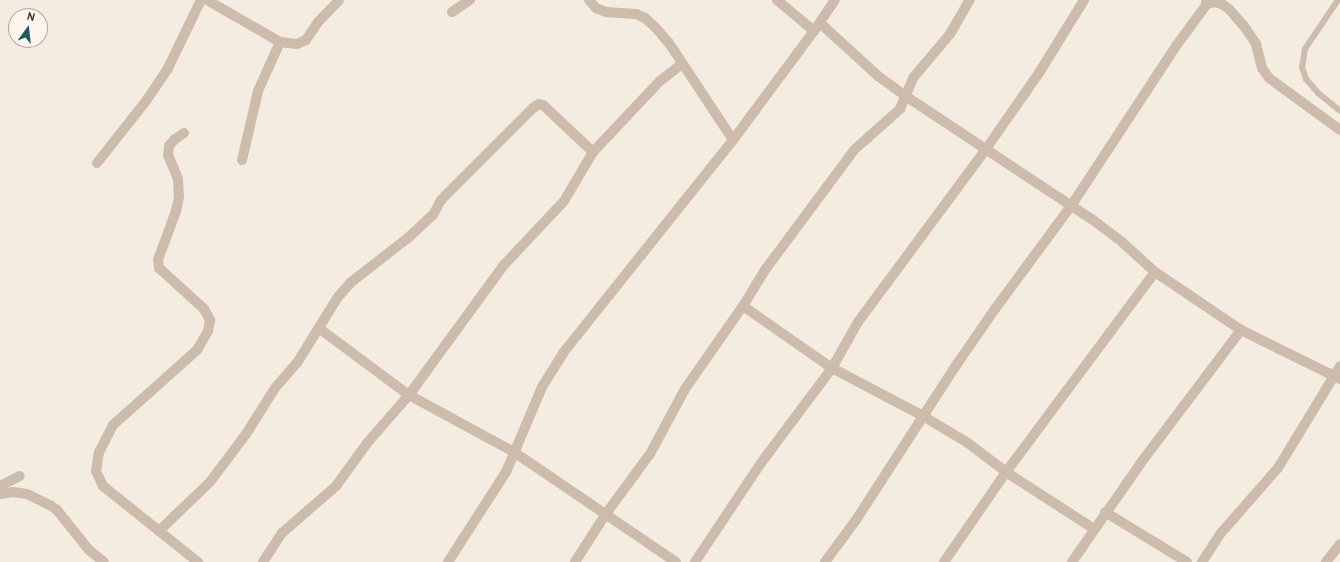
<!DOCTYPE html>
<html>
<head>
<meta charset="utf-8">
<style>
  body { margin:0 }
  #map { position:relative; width:1340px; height:562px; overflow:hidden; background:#f4ebe1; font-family:Overpass,sans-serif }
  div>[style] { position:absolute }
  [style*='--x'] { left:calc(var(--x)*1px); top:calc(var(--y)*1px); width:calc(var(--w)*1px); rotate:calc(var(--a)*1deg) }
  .lane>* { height:6px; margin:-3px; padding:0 3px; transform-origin:3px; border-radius:3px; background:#cdbbac }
  .street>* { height:10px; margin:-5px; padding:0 5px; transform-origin:5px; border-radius:5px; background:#cdbbac }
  span { translate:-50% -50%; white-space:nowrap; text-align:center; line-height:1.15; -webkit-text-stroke:3.5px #fbf5ee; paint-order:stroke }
  .north { position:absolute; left:8px; top:8px; width:40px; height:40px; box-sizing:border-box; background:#fbf5ee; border:1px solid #aea6a0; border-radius:50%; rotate:15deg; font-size:11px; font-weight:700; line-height:16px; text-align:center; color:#3b302b }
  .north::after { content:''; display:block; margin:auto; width:14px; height:18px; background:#1f5a5e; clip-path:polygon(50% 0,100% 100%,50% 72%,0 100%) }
</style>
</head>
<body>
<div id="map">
  <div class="lane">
    <i style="--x:1338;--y:0;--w:59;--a:124"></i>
    <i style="--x:1305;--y:49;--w:18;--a:99"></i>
    <i style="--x:1302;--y:67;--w:13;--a:72"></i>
    <i style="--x:1306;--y:79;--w:18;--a:49"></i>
    <i style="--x:1318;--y:93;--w:28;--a:39"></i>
  </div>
  <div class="street">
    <i style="--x:207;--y:0;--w:84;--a:29.9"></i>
    <i style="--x:589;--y:0;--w:11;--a:49"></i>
    <i style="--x:596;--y:8;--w:11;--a:22"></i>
    <i style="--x:606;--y:12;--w:30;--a:4"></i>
    <i style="--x:636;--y:14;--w:10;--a:24"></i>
    <i style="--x:645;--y:18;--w:13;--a:42"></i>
    <i style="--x:655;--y:27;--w:21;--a:49"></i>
    <i style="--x:669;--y:43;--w:116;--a:56.6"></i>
    <i style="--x:777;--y:0;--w:48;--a:40"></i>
    <i style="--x:1207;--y:4;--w:7;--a:-16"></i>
    <i style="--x:1214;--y:2;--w:8;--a:14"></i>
    <i style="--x:1222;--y:4;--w:9;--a:36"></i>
    <i style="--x:1229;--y:9;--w:23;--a:49"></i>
    <i style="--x:1244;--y:26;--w:22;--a:56"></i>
    <i style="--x:1256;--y:44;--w:25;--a:76"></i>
    <i style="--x:1262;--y:68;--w:12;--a:55"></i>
    <i style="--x:1269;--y:78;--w:88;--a:36.2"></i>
    <i style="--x:452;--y:12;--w:22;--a:-34"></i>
    <i style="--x:820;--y:23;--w:79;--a:42.4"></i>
    <i style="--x:878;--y:76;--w:32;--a:36"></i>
    <i style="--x:904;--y:95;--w:227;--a:33.5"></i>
    <i style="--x:1093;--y:220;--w:38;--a:37"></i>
    <i style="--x:1123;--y:243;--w:43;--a:42.2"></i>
    <i style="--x:1155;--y:272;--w:104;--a:34"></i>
    <i style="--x:1241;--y:330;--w:110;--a:26.3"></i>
    <i style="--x:184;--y:133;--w:12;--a:145"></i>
    <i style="--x:174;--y:140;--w:8;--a:130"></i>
    <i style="--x:169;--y:146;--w:9;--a:96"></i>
    <i style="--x:168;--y:155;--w:26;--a:67"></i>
    <i style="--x:178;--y:179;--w:18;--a:87"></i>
    <i style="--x:179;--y:197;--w:14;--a:102"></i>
    <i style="--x:176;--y:211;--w:52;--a:110.2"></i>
    <i style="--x:158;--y:260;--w:8;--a:83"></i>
    <i style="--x:159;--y:268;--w:61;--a:42.3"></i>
    <i style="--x:204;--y:309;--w:13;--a:61"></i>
    <i style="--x:210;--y:320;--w:11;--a:100"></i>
    <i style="--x:208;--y:331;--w:22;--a:120"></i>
    <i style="--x:197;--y:350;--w:113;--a:138.2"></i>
    <i style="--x:113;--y:425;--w:30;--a:117"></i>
    <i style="--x:99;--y:452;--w:19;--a:99"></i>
    <i style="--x:96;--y:471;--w:17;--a:65"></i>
    <i style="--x:103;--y:486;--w:122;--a:38.7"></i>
    <i style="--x:242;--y:160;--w:71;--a:-76.9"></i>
    <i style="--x:258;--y:91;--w:54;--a:-65.8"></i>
    <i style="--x:280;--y:42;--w:17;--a:7"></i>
    <i style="--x:297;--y:44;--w:10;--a:-24"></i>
    <i style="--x:306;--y:40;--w:22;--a:-56"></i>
    <i style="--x:318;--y:22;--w:30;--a:-46"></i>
    <i style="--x:97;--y:163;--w:79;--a:-51.7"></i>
    <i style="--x:146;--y:101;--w:40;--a:-56"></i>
    <i style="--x:168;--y:68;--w:76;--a:-64.1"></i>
    <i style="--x:743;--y:306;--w:108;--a:34.9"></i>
    <i style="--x:832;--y:368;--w:103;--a:27.8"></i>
    <i style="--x:923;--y:416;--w:52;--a:31"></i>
    <i style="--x:968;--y:443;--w:48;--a:37.3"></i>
    <i style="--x:1006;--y:472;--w:105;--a:32.9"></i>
    <i style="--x:320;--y:329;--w:111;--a:36.6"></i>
    <i style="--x:409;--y:395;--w:119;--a:28.5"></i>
    <i style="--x:514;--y:452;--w:196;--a:34.2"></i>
    <i style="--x:0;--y:486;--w:22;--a:-27"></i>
    <i style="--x:0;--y:494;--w:13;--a:-9"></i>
    <i style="--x:13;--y:492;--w:14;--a:8"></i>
    <i style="--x:27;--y:494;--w:25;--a:26"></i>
    <i style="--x:50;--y:505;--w:9;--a:36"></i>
    <i style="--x:57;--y:510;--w:51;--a:51.3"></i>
    <i style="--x:89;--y:550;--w:19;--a:39"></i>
    <i style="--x:1105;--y:512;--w:96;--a:31.4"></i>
    <i style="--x:159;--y:531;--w:71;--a:-43.9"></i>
    <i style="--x:210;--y:482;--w:60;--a:-53.1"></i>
    <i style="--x:246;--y:434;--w:54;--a:-57.8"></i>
    <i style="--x:275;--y:388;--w:33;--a:-49"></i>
    <i style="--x:297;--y:363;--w:78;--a:-58.2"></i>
    <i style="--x:338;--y:297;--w:18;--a:-49"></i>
    <i style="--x:350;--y:283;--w:75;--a:-37.9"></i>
    <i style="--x:409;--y:237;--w:33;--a:-43"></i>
    <i style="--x:433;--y:215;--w:17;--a:-62"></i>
    <i style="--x:441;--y:200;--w:130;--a:-45"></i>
    <i style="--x:533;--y:108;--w:7;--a:-34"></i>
    <i style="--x:539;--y:104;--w:4;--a:14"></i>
    <i style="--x:543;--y:105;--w:69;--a:43.2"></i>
    <i style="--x:263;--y:562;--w:35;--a:-57"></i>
    <i style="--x:282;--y:533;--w:72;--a:-41"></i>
    <i style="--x:336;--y:486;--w:54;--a:-54"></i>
    <i style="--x:368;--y:442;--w:62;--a:-48.9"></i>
    <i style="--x:409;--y:395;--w:160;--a:-53.9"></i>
    <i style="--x:503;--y:266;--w:89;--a:-46.8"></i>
    <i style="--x:564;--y:201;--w:57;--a:-59.4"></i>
    <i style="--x:593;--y:152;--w:98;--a:-46.7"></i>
    <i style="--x:660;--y:81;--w:28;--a:-38"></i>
    <i style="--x:448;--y:562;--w:107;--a:-57.2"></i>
    <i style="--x:506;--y:472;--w:92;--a:-67"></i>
    <i style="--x:542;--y:387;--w:40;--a:-58"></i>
    <i style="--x:563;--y:353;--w:273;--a:-51.4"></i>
    <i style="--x:733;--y:140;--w:136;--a:-53.4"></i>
    <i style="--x:814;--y:31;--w:37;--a:-56"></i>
    <i style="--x:575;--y:562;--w:56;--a:-57.4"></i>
    <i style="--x:605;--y:515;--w:76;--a:-53.6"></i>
    <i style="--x:650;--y:454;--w:74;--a:-61.7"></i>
    <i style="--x:685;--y:389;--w:101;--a:-55.1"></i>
    <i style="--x:743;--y:306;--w:42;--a:-58.6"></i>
    <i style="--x:765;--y:270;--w:149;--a:-53.4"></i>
    <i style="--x:854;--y:150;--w:62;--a:-41.7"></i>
    <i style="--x:900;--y:109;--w:34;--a:-67"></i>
    <i style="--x:913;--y:78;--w:57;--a:-49.9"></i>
    <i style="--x:950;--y:34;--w:39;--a:-60"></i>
    <i style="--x:695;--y:562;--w:119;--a:-56.3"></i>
    <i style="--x:761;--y:463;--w:119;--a:-53.2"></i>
    <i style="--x:832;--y:368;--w:53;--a:-60.5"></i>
    <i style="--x:858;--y:322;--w:215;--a:-53.5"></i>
    <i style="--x:986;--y:149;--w:93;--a:-55.1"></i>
    <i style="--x:1039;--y:73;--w:86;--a:-58.3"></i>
    <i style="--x:825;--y:562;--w:52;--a:-53.6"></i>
    <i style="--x:856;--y:520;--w:186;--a:-57.1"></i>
    <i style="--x:957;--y:364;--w:67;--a:-55.4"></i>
    <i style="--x:995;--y:309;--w:128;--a:-53.6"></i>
    <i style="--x:1071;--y:206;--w:191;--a:-56.7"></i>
    <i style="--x:1176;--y:46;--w:52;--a:-53.6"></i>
    <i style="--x:1207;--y:4;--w:4;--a:-104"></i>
    <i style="--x:944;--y:562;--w:109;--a:-55.4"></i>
    <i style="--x:1006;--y:472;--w:249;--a:-53.3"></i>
    <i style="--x:1072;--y:562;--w:119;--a:-55.2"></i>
    <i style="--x:1140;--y:464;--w:168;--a:-53"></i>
    <i style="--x:1202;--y:562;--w:35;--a:-57"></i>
    <i style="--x:1221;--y:533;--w:86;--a:-48.8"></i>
    <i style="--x:1278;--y:468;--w:119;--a:-58.7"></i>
    <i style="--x:1326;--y:562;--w:23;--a:-52"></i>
  </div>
  <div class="north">N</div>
</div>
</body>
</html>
